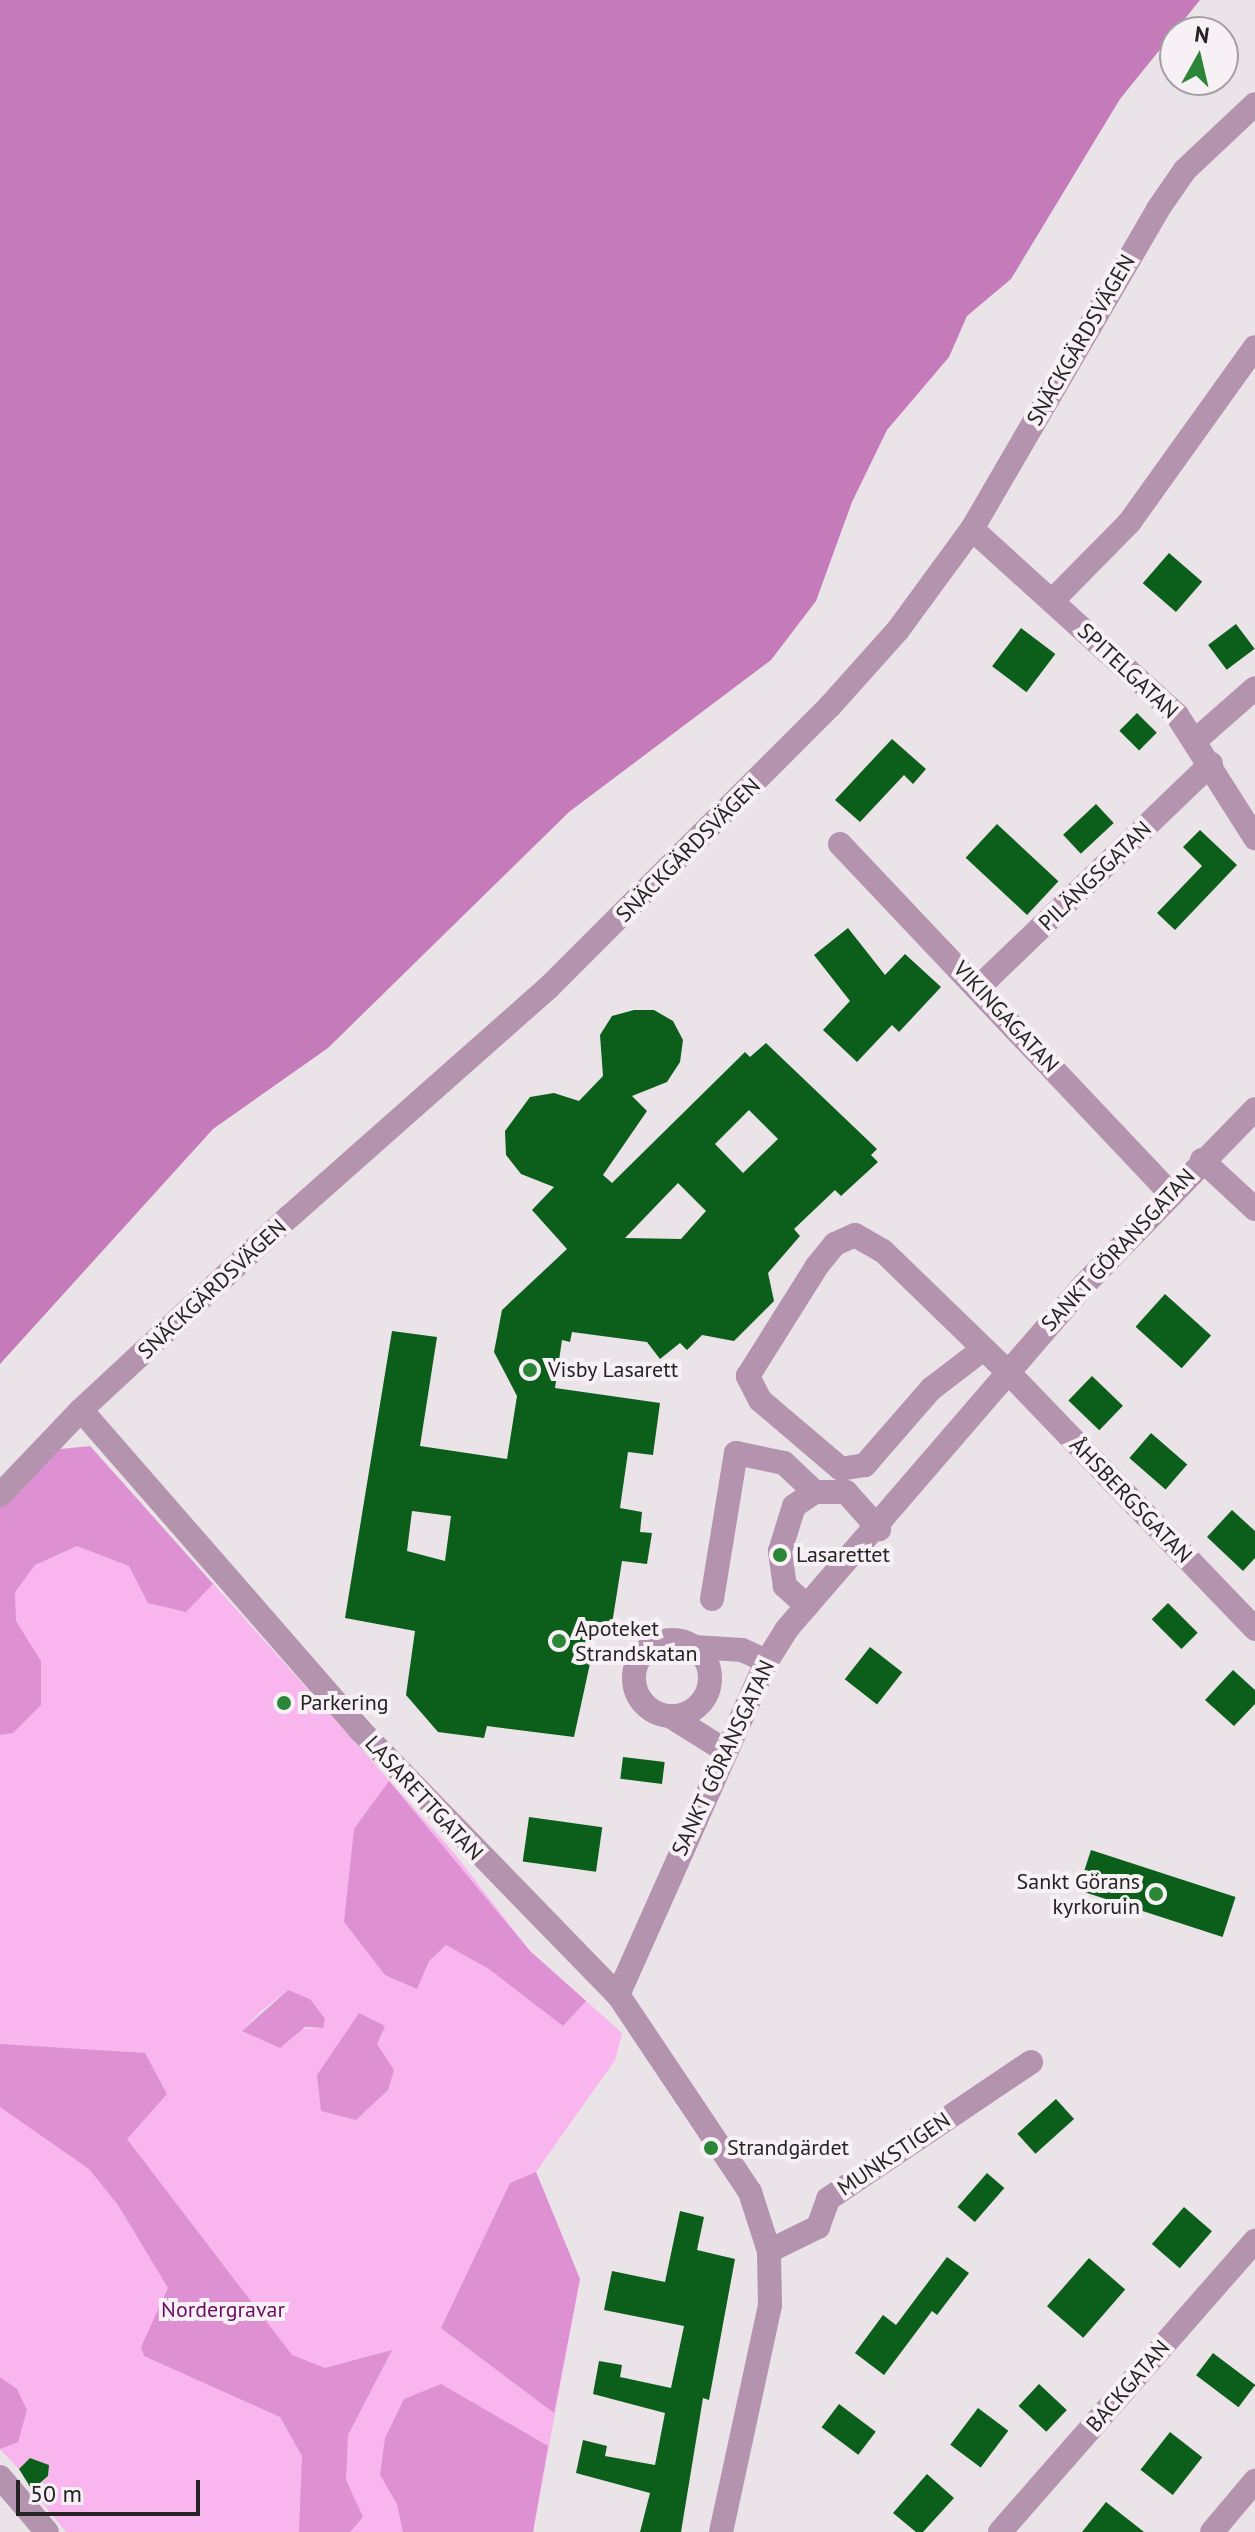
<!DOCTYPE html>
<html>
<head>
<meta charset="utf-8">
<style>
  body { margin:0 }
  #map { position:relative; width:1255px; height:2532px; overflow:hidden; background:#eae3e8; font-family:"PT Sans",sans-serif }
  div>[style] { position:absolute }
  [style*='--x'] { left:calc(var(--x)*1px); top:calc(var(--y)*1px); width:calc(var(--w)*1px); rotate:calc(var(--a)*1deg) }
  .green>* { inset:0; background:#f9b6ee }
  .forest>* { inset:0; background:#de91d2 }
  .water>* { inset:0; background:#c57aba }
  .building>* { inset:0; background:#0c5e1b; transform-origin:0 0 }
  .minor>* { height:24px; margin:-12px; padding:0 12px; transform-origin:12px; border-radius:12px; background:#b493ae }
  .minor>.ring { margin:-12px; padding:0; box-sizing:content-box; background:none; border:24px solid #b493ae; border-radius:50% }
  .dots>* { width:22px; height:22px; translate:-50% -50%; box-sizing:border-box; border:4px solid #f7f1f6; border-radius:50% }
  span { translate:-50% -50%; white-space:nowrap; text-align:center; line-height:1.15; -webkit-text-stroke:8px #f7f1f6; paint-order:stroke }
  .street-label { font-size:22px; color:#252324 }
  .poi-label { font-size:22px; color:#252324 }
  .left { translate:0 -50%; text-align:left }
  .right { translate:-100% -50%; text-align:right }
  .park-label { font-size:22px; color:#6a0d62 }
  .north { position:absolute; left:1159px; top:16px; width:80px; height:80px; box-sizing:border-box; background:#f7f1f6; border:2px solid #a39fa2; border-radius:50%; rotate:8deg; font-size:22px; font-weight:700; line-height:32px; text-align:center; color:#252324 }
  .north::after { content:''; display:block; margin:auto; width:28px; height:36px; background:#2b8637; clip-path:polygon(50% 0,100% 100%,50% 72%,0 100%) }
  .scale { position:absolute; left:16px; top:2480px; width:184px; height:36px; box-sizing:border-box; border:4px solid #252324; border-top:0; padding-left:10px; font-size:24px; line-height:28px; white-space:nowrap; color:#252324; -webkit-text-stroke:6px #f7f1f6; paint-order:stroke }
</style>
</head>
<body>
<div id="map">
  <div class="green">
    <i style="clip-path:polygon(evenodd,90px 1446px,454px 1853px,530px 1951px,622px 2033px,615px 2060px,536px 2172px,580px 2279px,533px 2532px,66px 2532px,32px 2490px,48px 2477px,49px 2465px,30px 2458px,19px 2469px,0 2449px,0 1504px,90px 1446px,288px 1990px,323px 2028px,242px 2031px,260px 2012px,288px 1990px)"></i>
  </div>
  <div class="forest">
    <i style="clip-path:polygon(90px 1446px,213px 1584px,186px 1612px,148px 1603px,129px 1566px,77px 1546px,35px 1565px,15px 1592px,16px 1621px,41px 1661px,41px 1705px,13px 1733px,0 1735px,0 1504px,52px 1450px)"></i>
    <i style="clip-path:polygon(389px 1781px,530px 1951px,586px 2001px,563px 2026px,489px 1969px,446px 1945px,429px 1961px,417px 1989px,385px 1975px,344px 1922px,354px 1829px)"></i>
    <i style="clip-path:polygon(288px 1990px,310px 1999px,325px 2019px,323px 2028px,305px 2027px,280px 2048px,242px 2031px)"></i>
    <i style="clip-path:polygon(359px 2013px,385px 2026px,377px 2044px,394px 2070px,388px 2090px,356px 2120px,321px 2111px,317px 2075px)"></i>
    <i style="clip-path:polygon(0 2044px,145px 2053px,167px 2094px,127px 2139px,292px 2355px,325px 2368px,392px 2350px,348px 2435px,346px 2480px,363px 2517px,350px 2532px,299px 2532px,302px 2456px,280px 2417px,144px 2356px,141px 2347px,168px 2288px,118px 2205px,89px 2169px,0 2107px)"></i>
    <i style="clip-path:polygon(536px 2172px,580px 2279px,554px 2413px,441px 2328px,510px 2183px)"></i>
    <i style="clip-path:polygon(0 2377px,17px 2389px,27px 2410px,18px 2442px,0 2449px)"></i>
    <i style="clip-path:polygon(441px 2384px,548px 2446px,533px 2532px,403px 2532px,397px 2504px,380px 2475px,385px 2438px,404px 2399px)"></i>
  </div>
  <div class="water">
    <i style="clip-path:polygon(0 0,1200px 0,1120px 99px,1011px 279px,967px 316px,949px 357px,887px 430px,852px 502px,816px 601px,771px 660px,569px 812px,328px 1048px,213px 1129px,0 1364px)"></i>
  </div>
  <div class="building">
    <i style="left:1169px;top:553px;width:44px;height:40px;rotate:41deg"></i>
    <i style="left:1236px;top:624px;width:31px;height:35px;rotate:53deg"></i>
    <i style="left:1021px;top:628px;width:43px;height:48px;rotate:37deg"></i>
    <i style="left:1137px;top:713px;width:28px;height:25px;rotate:45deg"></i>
    <i style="clip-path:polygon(892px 739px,926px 769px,913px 784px,904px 775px,860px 822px,835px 800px)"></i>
    <i style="left:1096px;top:804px;width:26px;height:45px;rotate:47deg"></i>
    <i style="left:997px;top:824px;width:84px;height:46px;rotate:43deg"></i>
    <i style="clip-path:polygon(1200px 830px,1237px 865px,1175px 930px,1157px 913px,1202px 866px,1183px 847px)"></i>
    <i style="clip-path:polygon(848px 928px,885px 975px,905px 954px,941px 987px,899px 1032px,892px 1025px,857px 1062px,823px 1030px,850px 1001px,814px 955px)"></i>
    <i style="clip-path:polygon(evenodd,634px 1010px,654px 1010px,673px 1021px,683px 1040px,680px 1062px,667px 1082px,632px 1096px,647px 1111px,603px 1175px,612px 1183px,745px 1052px,750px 1057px,766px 1043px,877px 1149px,871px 1155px,878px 1162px,841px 1196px,835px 1190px,794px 1229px,800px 1236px,768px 1273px,774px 1301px,734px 1341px,702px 1335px,687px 1350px,680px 1343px,660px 1359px,647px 1342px,572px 1332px,570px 1342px,562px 1340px,555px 1388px,660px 1403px,653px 1455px,628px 1452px,620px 1508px,642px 1512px,640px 1532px,652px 1533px,647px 1564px,622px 1561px,612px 1624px,599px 1622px,574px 1737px,487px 1726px,484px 1738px,438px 1732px,406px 1695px,415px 1631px,345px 1618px,392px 1331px,437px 1337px,420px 1446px,507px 1459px,517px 1396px,494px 1352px,502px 1310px,567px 1249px,532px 1210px,554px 1187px,521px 1174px,506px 1155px,505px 1131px,530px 1097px,554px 1093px,579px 1101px,603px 1076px,600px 1035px,612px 1016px,634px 1010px,749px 1110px,778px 1139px,743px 1173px,715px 1144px,749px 1110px,634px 1010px,678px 1183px,706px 1211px,681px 1239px,625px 1238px,678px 1183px,634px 1010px,412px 1511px,451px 1516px,445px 1561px,407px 1551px,412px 1511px)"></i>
    <i style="left:1165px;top:1294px;width:62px;height:44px;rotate:42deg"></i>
    <i style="left:1092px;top:1376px;width:43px;height:34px;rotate:44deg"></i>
    <i style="left:1151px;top:1433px;width:48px;height:33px;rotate:41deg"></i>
    <i style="clip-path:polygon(1232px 1510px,1255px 1531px,1255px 1558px,1243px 1571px,1207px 1537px)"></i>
    <i style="left:1168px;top:1603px;width:42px;height:23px;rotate:45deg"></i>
    <i style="left:870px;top:1647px;width:41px;height:41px;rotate:38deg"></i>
    <i style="clip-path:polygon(1233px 1670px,1255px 1690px,1255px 1704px,1234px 1726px,1205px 1700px)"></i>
    <i style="left:623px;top:1757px;width:42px;height:22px;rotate:7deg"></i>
    <i style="left:529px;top:1817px;width:74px;height:45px;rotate:8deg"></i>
    <i style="left:1091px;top:1850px;width:152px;height:42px;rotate:18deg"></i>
    <i style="left:1056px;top:2099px;width:27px;height:52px;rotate:48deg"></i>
    <i style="left:987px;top:2173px;width:23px;height:45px;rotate:41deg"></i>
    <i style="left:1184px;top:2207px;width:37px;height:49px;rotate:41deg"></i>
    <i style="clip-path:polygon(680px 2211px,704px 2217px,697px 2250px,735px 2259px,709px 2400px,703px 2398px,681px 2532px,640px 2532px,650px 2493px,576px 2473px,583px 2440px,607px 2446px,605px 2456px,655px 2465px,665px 2413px,593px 2394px,599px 2361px,622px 2365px,620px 2377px,671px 2388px,684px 2326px,604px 2310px,612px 2271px,665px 2282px)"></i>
    <i style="clip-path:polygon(947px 2257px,969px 2273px,937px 2315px,932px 2311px,884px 2375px,855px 2353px,883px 2315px,896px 2325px)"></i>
    <i style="left:1089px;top:2258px;width:48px;height:64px;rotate:41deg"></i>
    <i style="left:1213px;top:2353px;width:53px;height:28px;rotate:37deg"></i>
    <i style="left:1039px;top:2384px;width:38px;height:30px;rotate:43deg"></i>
    <i style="left:839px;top:2404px;width:46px;height:29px;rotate:37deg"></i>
    <i style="left:978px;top:2408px;width:38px;height:46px;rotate:37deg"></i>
    <i style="left:1170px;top:2432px;width:41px;height:48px;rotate:38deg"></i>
    <i style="clip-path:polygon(30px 2458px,49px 2465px,48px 2476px,32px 2490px,19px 2469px)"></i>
    <i style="clip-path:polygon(927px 2474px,954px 2498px,923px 2532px,916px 2532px,893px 2513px)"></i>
    <i style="clip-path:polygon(1106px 2502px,1144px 2532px,1082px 2532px)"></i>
  </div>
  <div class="minor">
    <i style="--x:972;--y:529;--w:277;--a:42.2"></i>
    <i style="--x:1177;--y:715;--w:146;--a:57.6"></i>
    <i style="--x:1052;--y:601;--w:110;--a:-45.4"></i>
    <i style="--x:1129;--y:523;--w:216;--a:-54.4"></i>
    <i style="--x:1197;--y:739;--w:77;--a:-41.3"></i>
    <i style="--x:840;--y:844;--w:479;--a:46.6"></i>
    <i style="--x:979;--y:987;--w:322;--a:-43.9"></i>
    <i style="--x:1202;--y:1160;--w:72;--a:42.8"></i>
    <i style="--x:982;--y:1350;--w:64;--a:142.6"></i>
    <i style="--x:931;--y:1389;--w:101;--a:131"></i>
    <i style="--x:865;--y:1465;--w:24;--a:171"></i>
    <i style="--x:841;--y:1469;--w:106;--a:-139.6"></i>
    <i style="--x:760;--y:1400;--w:27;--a:-117"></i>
    <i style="--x:748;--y:1376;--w:130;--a:-57.9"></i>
    <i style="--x:817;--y:1266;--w:28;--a:-51"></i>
    <i style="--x:835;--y:1244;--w:22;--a:-24"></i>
    <i style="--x:855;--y:1235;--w:32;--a:30"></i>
    <i style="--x:883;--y:1251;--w:173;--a:44.1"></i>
    <i style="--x:1007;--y:1371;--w:358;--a:46.1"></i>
    <i style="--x:81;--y:1410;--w:425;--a:48.9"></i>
    <i style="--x:360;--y:1730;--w:370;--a:45.8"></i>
    <i style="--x:0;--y:1495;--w:117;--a:-46.4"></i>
    <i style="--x:81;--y:1410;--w:284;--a:-42.9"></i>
    <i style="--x:289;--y:1217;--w:346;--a:-41.5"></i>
    <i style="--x:548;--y:988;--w:399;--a:-45"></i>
    <i style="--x:830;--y:706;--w:102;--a:-48.2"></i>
    <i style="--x:898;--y:630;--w:125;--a:-53.8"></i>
    <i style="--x:972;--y:529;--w:370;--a:-59.8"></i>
    <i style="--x:1158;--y:209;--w:47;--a:-55.3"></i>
    <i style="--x:1185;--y:170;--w:96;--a:-43.3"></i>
    <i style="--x:712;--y:1599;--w:148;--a:-80.7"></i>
    <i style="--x:736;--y:1453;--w:49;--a:11.8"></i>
    <i style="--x:784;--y:1463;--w:42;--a:43.1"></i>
    <i style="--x:807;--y:1606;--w:30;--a:-138"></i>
    <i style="--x:785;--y:1586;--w:13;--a:-99"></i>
    <i style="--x:783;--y:1573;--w:22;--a:-98"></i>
    <i style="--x:780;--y:1551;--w:47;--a:-72.7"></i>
    <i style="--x:794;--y:1506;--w:25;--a:-34"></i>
    <i style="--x:815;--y:1492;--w:31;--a:0"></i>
    <i style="--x:846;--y:1492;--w:50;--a:48.3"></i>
    <i class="ring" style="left:634px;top:1640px;width:52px;height:52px"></i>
    <i style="--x:695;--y:1647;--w:47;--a:3.7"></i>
    <i style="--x:742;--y:1650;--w:27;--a:24"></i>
    <i style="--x:670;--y:1716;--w:66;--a:32"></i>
    <i style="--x:769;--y:2251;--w:55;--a:-26.1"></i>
    <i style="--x:818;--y:2227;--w:30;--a:-70"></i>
    <i style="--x:828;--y:2199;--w:245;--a:-34"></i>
    <i style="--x:0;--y:2477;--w:72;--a:49.5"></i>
    <i style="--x:721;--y:2532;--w:232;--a:-77.8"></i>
    <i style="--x:770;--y:2305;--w:54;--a:-91.1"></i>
    <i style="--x:769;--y:2251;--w:62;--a:-107.9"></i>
    <i style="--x:750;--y:2192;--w:237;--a:-123.8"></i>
    <i style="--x:618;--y:1995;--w:366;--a:-66"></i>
    <i style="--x:767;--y:1661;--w:36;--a:-58"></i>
    <i style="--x:786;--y:1630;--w:456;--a:-49.2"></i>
    <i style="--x:1084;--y:1285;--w:245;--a:-45.8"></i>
    <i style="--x:1000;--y:2532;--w:387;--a:-48.8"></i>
    <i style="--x:1212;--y:2532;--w:67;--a:-49.9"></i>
  </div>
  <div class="dots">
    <i style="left:530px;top:1370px;background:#2b8637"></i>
    <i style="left:780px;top:1555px;background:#2b8637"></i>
    <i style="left:559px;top:1641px;background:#2b8637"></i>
    <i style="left:284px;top:1703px;background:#2b8637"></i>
    <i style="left:1156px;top:1894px;background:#2b8637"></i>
    <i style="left:711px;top:2148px;background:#2b8637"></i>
  </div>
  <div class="street-label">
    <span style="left:1081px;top:340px;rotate:-60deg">SNÄCKGÄRDSVÄGEN</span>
    <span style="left:1128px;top:671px;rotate:43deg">SPITELGATAN</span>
    <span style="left:688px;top:850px;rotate:-45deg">SNÄCKGÄRDSVÄGEN</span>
    <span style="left:1095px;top:876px;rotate:-44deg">PILÄNGSGATAN</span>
    <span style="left:1006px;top:1017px;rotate:47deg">VIKINGAGATAN</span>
    <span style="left:1118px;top:1250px;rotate:-47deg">SANKT GÖRANSGATAN</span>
    <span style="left:212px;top:1289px;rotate:-43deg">SNÄCKGÄRDSVÄGEN</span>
    <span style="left:1131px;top:1500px;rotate:46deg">ÅHSBERGSGATAN</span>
    <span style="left:723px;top:1758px;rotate:-65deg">SANKT GÖRANSGATAN</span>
    <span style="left:424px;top:1798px;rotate:47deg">LASARETTGATAN</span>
    <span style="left:894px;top:2154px;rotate:-34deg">MUNKSTIGEN</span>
    <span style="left:1128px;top:2386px;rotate:-49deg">BACKGATAN</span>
  </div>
  <div class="poi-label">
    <span class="left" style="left:548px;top:1370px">Visby Lasarett</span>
    <span class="left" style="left:796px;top:1555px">Lasarettet</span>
    <span class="left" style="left:575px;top:1641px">Apoteket<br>Strandskatan</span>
    <span class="left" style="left:300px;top:1703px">Parkering</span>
    <span class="right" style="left:1140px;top:1894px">Sankt Görans<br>kyrkoruin</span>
    <span class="left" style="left:727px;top:2148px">Strandgärdet</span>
  </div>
  <div class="park-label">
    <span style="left:223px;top:2310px">Nordergravar</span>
  </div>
  <div class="north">N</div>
  <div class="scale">50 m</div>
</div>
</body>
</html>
